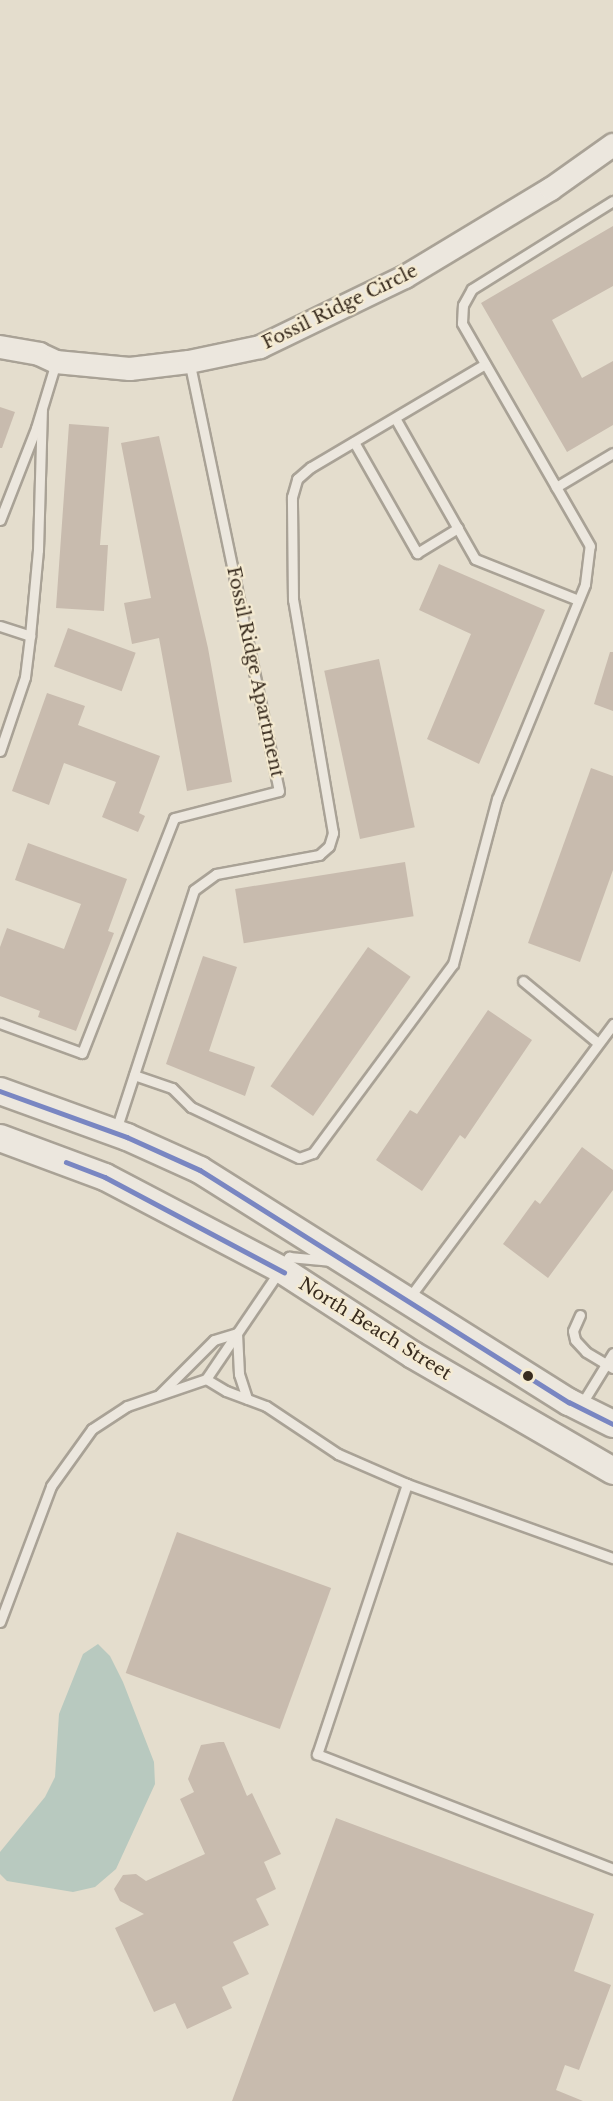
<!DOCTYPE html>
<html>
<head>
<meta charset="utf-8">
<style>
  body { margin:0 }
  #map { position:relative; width:613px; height:2101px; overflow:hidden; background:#e4ddcd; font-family:"Libre Baskerville",serif }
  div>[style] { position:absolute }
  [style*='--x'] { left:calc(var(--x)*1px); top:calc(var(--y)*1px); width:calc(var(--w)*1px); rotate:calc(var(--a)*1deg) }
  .water>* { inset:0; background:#b8c9bf }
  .building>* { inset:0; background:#c8bbae; transform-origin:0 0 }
  .roads { filter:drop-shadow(2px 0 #a9a296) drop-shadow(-2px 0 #a9a296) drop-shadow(0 2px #a9a296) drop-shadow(0 -2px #a9a296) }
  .service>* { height:9px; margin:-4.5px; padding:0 4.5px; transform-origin:4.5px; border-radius:4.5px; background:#ece7de }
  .tertiary>* { height:22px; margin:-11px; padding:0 11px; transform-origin:11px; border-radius:11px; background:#ece7de }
  .secondary>* { height:26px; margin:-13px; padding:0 13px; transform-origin:13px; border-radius:13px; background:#ece7de }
  .bus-1>* { height:4.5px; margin:-2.25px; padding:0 2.25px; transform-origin:2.25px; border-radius:2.25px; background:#7986c2 }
  .dots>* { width:16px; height:16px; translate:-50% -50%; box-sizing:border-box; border:3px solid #f5ebd2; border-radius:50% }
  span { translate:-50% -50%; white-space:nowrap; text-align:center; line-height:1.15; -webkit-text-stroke:4.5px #f5ebd2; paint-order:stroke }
  .street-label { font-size:18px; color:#382b1e }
</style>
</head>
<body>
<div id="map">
  <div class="water">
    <i style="clip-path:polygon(98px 1644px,110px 1656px,123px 1682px,154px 1762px,155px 1784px,116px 1869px,95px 1887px,73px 1892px,7px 1881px,0 1874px,0 1852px,45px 1797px,55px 1777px,59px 1714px,83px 1654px)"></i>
  </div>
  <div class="building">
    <i style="clip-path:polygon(613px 226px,613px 286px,552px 320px,582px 378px,613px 361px,613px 425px,567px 452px,481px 303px)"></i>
    <i style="clip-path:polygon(0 407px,15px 412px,2px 448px,0 448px)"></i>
    <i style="clip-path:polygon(69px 424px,109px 427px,100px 545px,108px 545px,104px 611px,56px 608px)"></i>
    <i style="clip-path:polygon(159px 436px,208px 648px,232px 782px,187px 791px,159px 638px,132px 644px,124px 603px,151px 598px,121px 443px)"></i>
    <i style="clip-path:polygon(439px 564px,545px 610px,479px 764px,427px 739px,471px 634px,419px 610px)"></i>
    <i style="left:68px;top:628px;width:72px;height:41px;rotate:20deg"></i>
    <i style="clip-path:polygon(610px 652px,613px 652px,613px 711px,594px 704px)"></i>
    <i style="left:379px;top:659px;width:172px;height:56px;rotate:78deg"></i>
    <i style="clip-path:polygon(47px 693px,85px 706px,78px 725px,160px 756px,139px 813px,145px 816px,138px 832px,102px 817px,116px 782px,64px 763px,49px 805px,12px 791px)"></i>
    <i style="clip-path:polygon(591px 768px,613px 776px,613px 870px,580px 962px,528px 943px)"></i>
    <i style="clip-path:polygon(28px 843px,127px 879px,108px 931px,114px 933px,76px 1031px,38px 1017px,40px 1011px,0 996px,0 947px,7px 928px,64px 949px,81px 904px,15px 880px)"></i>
    <i style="left:405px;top:862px;width:55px;height:172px;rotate:81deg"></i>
    <i style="left:368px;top:947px;width:52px;height:170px;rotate:35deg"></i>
    <i style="clip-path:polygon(203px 956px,237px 967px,209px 1051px,255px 1067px,245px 1096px,166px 1064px)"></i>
    <i style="clip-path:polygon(488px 1010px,532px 1040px,465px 1139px,460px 1135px,422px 1191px,376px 1160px,410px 1110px,417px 1114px)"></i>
    <i style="clip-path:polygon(582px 1147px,613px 1170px,613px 1190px,548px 1278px,503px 1244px,535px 1200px,540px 1204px)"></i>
    <i style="left:177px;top:1532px;width:164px;height:150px;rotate:20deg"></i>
    <i style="clip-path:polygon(219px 1742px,224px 1742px,247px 1796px,252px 1793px,281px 1854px,264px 1862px,276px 1889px,256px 1899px,269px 1925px,233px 1942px,249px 1974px,222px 1987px,232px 2008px,187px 2029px,175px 2003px,154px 2012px,115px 1928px,144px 1914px,120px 1901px,114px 1889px,123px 1875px,136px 1874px,146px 1881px,205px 1854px,180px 1799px,194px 1792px,188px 1779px,201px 1745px)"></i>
    <i style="clip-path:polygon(336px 1818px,594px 1914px,574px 1971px,611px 1985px,579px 2070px,565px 2065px,556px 2090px,583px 2101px,232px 2101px)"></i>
  </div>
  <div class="roads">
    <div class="service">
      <i style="--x:395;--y:418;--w:162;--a:60.4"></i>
      <i style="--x:475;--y:559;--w:111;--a:21.7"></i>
      <i style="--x:354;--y:442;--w:128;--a:60.4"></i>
      <i style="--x:417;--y:553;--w:48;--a:-31.4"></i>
      <i style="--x:556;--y:487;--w:66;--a:-30.8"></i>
      <i style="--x:0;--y:520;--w:99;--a:-68.6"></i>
      <i style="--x:36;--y:428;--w:69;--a:-73.1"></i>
      <i style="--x:0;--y:626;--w:32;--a:18"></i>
      <i style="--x:0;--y:751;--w:78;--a:-71.3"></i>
      <i style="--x:25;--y:677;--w:41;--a:-83"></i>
      <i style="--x:30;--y:636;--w:86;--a:-84.7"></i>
      <i style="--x:38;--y:550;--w:140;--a:-88.4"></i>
      <i style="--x:523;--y:981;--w:97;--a:39.6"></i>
      <i style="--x:0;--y:1023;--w:87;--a:20.1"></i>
      <i style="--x:82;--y:1053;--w:252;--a:-68.6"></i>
      <i style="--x:174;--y:818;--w:108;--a:-14.4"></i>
      <i style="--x:279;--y:791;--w:438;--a:-101.8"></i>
      <i style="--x:134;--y:1075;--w:40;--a:18.9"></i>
      <i style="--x:172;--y:1088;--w:27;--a:45"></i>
      <i style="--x:191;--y:1107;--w:119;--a:25.3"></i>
      <i style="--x:299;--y:1158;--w:15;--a:-20"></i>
      <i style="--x:313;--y:1153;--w:235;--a:-53.5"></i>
      <i style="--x:453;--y:964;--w:171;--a:-75.1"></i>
      <i style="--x:497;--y:799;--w:232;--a:-67.7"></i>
      <i style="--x:585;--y:584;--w:38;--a:-83"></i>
      <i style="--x:590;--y:546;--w:257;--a:-119.9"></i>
      <i style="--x:462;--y:323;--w:18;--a:-87"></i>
      <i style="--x:463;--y:305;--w:18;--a:-61"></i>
      <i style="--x:472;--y:289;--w:166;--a:-32"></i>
      <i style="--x:116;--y:1130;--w:252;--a:-72"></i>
      <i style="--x:194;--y:890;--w:27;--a:-36"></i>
      <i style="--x:216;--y:874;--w:105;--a:-10.5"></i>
      <i style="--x:319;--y:855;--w:13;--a:-42"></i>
      <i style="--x:329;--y:846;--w:14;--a:-73"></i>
      <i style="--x:333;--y:833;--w:236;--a:-99.7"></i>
      <i style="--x:293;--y:600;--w:103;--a:-90.6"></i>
      <i style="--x:292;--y:497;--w:19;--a:-74"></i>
      <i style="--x:297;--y:479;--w:18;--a:-41"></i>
      <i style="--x:311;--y:467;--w:202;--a:-30.6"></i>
      <i style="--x:409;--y:1298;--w:342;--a:-53.3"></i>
      <i style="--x:580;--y:1315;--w:17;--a:114"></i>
      <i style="--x:573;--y:1331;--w:9;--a:77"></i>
      <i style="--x:575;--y:1340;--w:16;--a:47"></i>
      <i style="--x:586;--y:1352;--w:31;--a:31"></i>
      <i style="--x:206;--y:1379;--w:23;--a:31"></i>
      <i style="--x:226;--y:1391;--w:43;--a:20.6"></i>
      <i style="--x:266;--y:1406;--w:87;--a:33.7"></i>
      <i style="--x:338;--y:1454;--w:75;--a:23.5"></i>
      <i style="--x:407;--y:1484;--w:285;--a:108.4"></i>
      <i style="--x:317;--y:1754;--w:318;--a:21.2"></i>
      <i style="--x:160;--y:1394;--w:76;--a:-45"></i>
      <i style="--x:214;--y:1340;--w:24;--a:-17"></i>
      <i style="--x:237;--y:1333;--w:41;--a:87.2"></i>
      <i style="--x:239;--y:1374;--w:26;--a:72"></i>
      <i style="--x:581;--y:1405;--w:61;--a:-58.4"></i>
      <i style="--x:407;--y:1484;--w:219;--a:19.8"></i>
      <i style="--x:0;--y:1622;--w:145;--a:-69.4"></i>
      <i style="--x:51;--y:1486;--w:70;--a:-54.3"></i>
      <i style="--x:92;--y:1429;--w:42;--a:-33.3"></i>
      <i style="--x:127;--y:1406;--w:83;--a:-18.9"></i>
      <i style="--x:206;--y:1379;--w:148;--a:-55.8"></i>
      <i style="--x:289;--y:1257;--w:43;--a:5.3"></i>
    </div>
    <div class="tertiary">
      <i style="--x:0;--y:347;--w:40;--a:10"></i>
      <i style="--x:39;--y:354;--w:19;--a:25"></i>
      <i style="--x:56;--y:362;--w:74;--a:5.4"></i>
      <i style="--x:130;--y:369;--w:59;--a:-6.8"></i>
      <i style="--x:189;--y:362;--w:73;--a:-11.9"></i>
      <i style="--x:260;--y:347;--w:161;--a:-25.8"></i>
      <i style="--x:405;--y:277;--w:170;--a:-31.1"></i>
      <i style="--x:551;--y:189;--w:76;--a:-35.4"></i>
    </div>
    <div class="secondary">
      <i style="--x:0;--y:1091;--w:135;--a:19.9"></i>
      <i style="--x:127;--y:1137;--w:80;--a:24.3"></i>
      <i style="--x:200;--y:1170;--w:436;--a:32.2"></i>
      <i style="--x:569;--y:1402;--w:49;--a:26.6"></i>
      <i style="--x:0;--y:1138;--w:112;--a:20.4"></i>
      <i style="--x:105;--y:1177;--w:200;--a:27.7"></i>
      <i style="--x:282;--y:1270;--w:156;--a:33"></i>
      <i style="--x:413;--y:1355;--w:231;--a:30.1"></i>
    </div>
  </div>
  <div class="bus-1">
    <i style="--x:0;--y:1091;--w:135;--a:19.9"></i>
    <i style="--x:127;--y:1137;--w:80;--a:24.3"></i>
    <i style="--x:200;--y:1170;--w:436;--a:32.2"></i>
    <i style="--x:569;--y:1402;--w:49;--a:26.6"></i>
    <i style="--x:66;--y:1162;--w:42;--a:21"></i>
    <i style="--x:105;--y:1177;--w:203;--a:28"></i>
  </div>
  <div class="dots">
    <i style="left:528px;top:1376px;background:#382b1e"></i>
  </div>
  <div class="street-label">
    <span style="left:340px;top:307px;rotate:-26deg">Fossil Ridge Circle</span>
    <span style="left:255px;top:672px;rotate:78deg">Fossil Ridge Apartment</span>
    <span style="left:375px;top:1329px;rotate:32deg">North Beach Street</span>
  </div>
</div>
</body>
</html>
